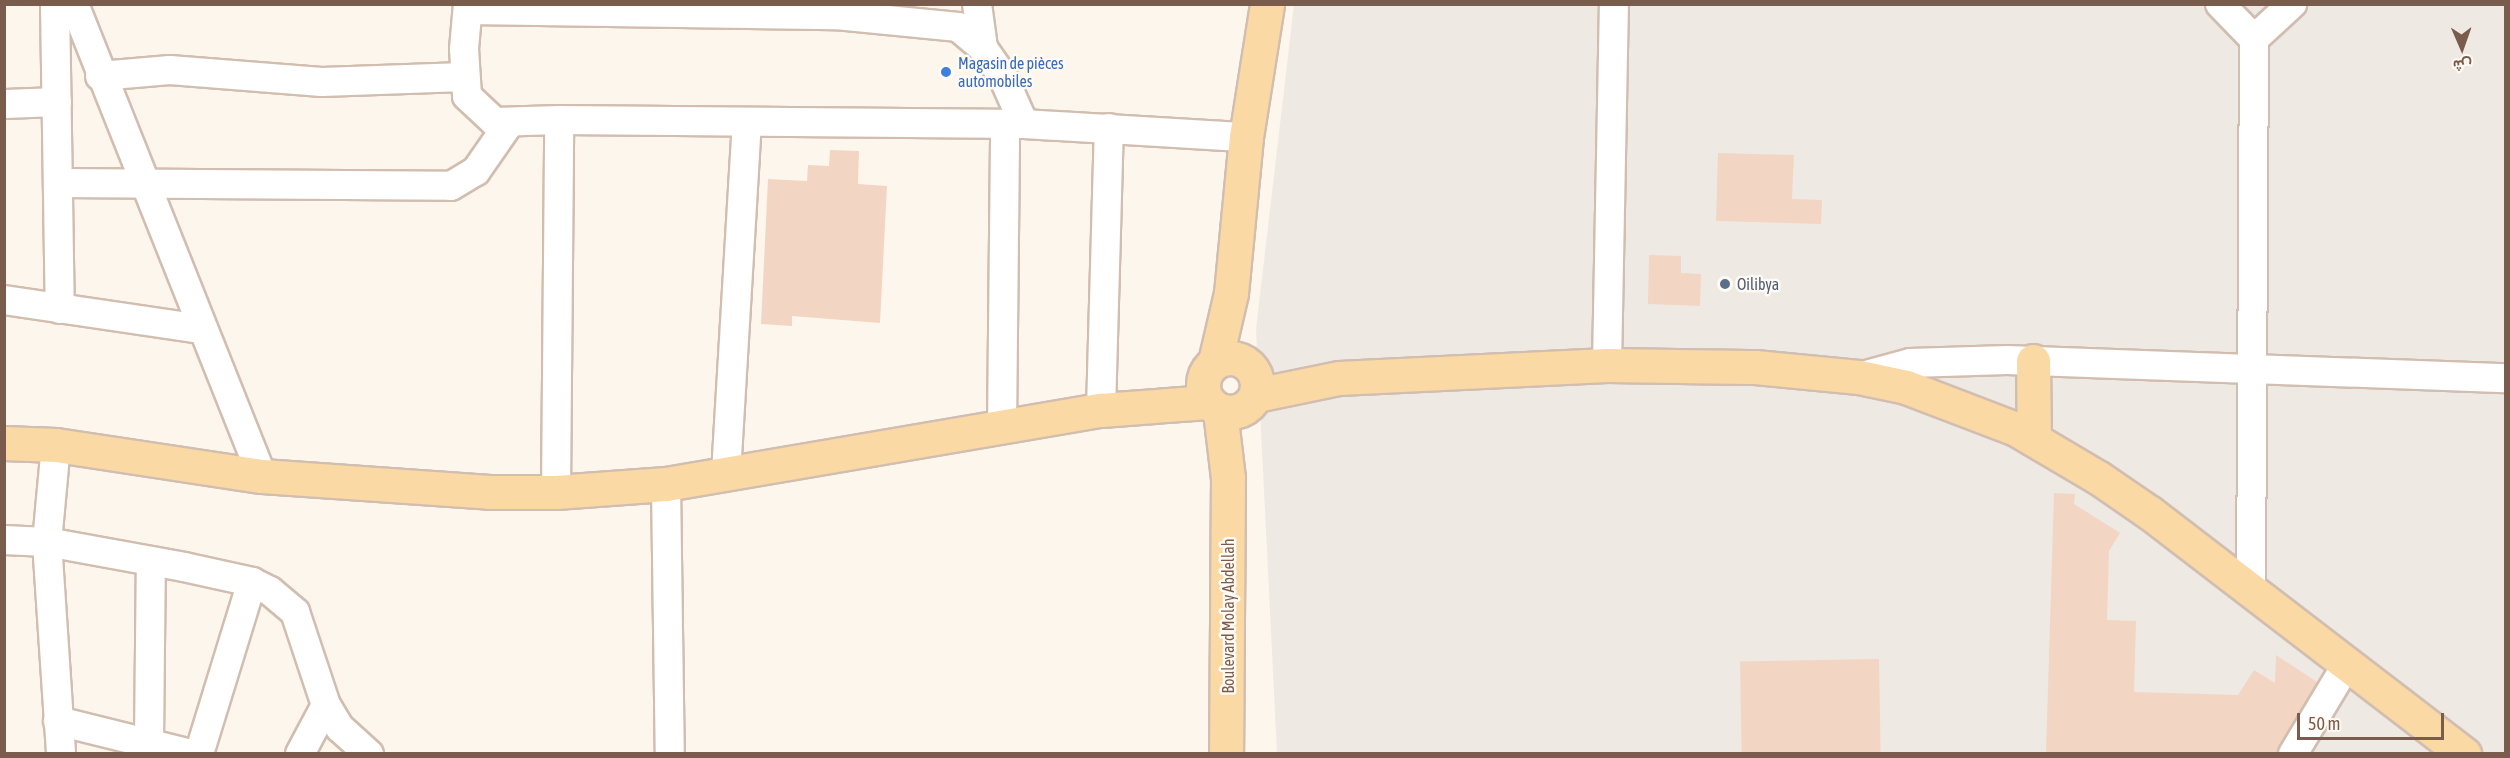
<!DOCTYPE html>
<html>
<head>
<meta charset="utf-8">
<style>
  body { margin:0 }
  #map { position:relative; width:2510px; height:758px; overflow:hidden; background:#fdf6ec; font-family:"Asap Condensed",Vazirmatn,sans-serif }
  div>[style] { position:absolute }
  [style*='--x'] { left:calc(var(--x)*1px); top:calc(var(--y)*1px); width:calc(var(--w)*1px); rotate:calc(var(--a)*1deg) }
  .industrial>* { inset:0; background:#efe9e4 }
  .building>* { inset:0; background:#f3d5c3; transform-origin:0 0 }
  .roads { filter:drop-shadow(2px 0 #d1beb0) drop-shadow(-2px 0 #d1beb0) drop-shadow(0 2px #d1beb0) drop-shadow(0 -2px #d1beb0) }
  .minor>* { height:28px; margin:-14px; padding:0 14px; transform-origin:14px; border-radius:14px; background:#fff }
  .major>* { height:33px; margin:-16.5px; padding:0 16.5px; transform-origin:16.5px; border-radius:16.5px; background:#fbd9a5 }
  .major>.ring { margin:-16.5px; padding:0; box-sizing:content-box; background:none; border:33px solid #fbd9a5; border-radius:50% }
  .dots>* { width:16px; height:16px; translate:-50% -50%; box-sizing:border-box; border:3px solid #fffaf3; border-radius:50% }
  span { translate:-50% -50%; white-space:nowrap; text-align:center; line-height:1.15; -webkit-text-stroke:5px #fffaf3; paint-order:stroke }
  .shop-label { font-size:16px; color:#366cbe }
  .left { translate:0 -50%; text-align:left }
  .service-label { font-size:16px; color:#4e5e75 }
  .street-label { font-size:16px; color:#7a5c4d }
  .frame { position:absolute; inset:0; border:6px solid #7a5c4d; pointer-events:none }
  .north { position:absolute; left:2432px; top:18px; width:60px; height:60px; -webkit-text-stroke:4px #fffaf3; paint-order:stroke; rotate:178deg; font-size:16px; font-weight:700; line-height:24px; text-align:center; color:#7a5c4d }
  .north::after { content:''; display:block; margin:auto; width:21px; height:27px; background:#7a5c4d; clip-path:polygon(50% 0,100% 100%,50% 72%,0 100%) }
  .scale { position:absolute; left:2297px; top:713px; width:147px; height:27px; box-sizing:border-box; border:3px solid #7a5c4d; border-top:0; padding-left:8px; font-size:18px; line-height:21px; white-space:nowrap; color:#7a5c4d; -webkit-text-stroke:4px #fffaf3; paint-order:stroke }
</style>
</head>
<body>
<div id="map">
  <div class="industrial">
    <i style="clip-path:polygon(1294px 5px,2505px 5px,2505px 753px,1277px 753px,1256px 329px)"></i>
  </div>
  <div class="building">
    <i style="clip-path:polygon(830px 150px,859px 151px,858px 184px,887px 186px,880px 323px,792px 316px,792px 326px,761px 324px,768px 179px,807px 181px,808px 165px,829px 166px)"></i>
    <i style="clip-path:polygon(1718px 153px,1794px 155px,1792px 199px,1822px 200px,1821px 224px,1716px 221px)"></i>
    <i style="clip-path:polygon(1649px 255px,1681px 256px,1681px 273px,1701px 274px,1700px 306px,1648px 304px)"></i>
    <i style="clip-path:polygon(2054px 493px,2075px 494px,2074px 504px,2120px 533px,2109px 551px,2107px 620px,2136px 621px,2134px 692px,2238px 695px,2254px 670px,2275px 683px,2276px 655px,2317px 682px,2277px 753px,2046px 753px)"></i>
    <i style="left:1879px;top:659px;width:94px;height:139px;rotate:89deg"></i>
  </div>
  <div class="roads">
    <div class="minor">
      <i style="--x:55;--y:4;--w:305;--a:89.1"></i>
      <i style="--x:74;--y:4;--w:508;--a:68.28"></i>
      <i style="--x:468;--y:4;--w:45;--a:95.1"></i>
      <i style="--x:464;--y:49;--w:47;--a:86.3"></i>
      <i style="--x:467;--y:96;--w:38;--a:43"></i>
      <i style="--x:495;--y:122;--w:64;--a:-1.8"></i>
      <i style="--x:977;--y:4;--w:44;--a:82.2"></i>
      <i style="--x:2220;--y:4;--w:49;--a:45.8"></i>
      <i style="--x:2254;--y:39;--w:52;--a:-42.6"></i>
      <i style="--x:468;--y:10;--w:368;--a:0.8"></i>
      <i style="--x:836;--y:15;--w:123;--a:5.6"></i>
      <i style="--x:958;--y:27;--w:33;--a:40"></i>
      <i style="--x:983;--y:48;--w:35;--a:55"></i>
      <i style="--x:1003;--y:77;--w:51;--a:65.9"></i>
      <i style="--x:100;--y:76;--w:70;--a:-4.9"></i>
      <i style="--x:170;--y:70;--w:152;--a:4.5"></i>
      <i style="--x:322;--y:82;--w:142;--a:-2"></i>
      <i style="--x:4;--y:104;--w:53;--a:-2.2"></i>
      <i style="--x:58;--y:183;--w:393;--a:0.4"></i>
      <i style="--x:451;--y:186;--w:29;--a:-31"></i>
      <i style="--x:476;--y:171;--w:56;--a:-55.2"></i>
      <i style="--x:4;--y:300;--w:198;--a:8.4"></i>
      <i style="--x:1607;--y:365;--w:361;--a:-88.9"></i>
      <i style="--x:1859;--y:377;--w:53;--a:-15.4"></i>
      <i style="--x:1910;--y:363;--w:97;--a:-1.8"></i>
      <i style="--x:2007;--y:360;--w:499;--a:2.1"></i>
      <i style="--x:1101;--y:410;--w:282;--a:-88.4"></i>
      <i style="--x:1002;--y:427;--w:303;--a:-89.4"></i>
      <i style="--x:56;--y:445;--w:97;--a:95.3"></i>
      <i style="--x:47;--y:542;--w:212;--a:86.2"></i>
      <i style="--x:726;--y:474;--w:352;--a:-86.6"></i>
      <i style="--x:666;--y:484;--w:270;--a:89.2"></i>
      <i style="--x:556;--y:492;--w:372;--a:-89.5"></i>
      <i style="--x:559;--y:120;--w:465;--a:0.5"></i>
      <i style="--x:1024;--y:124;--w:222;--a:3.4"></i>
      <i style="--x:4;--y:540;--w:43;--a:2.7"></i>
      <i style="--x:47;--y:542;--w:139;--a:10.3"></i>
      <i style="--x:184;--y:567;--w:70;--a:12.4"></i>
      <i style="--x:252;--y:582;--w:20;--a:27"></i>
      <i style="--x:270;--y:591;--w:33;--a:40"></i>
      <i style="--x:295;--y:612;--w:98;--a:71.6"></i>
      <i style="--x:326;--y:705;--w:55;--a:118"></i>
      <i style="--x:2251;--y:591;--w:552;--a:-89.69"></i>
      <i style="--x:326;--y:705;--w:27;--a:59"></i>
      <i style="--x:340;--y:728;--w:39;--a:42"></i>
      <i style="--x:58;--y:721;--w:137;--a:13.9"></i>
      <i style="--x:149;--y:741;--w:177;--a:-89.4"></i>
      <i style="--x:199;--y:754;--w:180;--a:-72.9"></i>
      <i style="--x:2293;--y:754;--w:105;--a:-59"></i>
    </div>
    <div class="major">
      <i class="ring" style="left:1203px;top:358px;width:21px;height:21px"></i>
      <i style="--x:2033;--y:361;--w:78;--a:89.3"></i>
      <i style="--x:1215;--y:362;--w:71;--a:-76.9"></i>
      <i style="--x:1231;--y:293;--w:157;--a:-84.5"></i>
      <i style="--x:1246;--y:137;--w:135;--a:-81"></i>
      <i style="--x:1256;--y:395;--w:85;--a:-11.6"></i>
      <i style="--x:1339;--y:378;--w:268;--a:-2.8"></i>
      <i style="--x:1607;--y:365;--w:148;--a:0.8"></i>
      <i style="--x:1755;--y:367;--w:104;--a:5.5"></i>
      <i style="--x:1859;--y:377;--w:48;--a:12"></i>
      <i style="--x:1906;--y:387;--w:118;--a:20.9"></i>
      <i style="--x:2016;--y:429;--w:96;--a:30.6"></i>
      <i style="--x:2099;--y:478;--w:62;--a:34.5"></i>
      <i style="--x:2150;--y:513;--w:396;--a:37.5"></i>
      <i style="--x:1220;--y:411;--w:67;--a:83.2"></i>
      <i style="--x:1228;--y:478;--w:276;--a:90.4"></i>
      <i style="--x:4;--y:443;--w:52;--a:2.2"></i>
      <i style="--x:56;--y:445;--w:208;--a:8.6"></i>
      <i style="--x:262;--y:476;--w:228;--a:4"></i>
      <i style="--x:489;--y:492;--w:67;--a:0"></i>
      <i style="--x:556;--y:492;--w:110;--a:-4.2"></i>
      <i style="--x:666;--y:484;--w:441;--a:-9.7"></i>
      <i style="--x:1101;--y:410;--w:107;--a:-4.3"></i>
    </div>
  </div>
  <div class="dots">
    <i style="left:946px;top:72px;background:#3f7fe0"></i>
    <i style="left:1725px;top:284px;background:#5c6f8a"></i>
  </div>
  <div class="shop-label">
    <span class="left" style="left:958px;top:72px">Magasin de pièces<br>automobiles</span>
  </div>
  <div class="service-label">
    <span class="left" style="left:1737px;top:284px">Oilibya</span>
  </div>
  <div class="street-label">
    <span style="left:1228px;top:616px;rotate:-90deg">Boulevard Molay Abdellah</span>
  </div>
  <div class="frame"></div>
  <div class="north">ش</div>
  <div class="scale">50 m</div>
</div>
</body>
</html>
